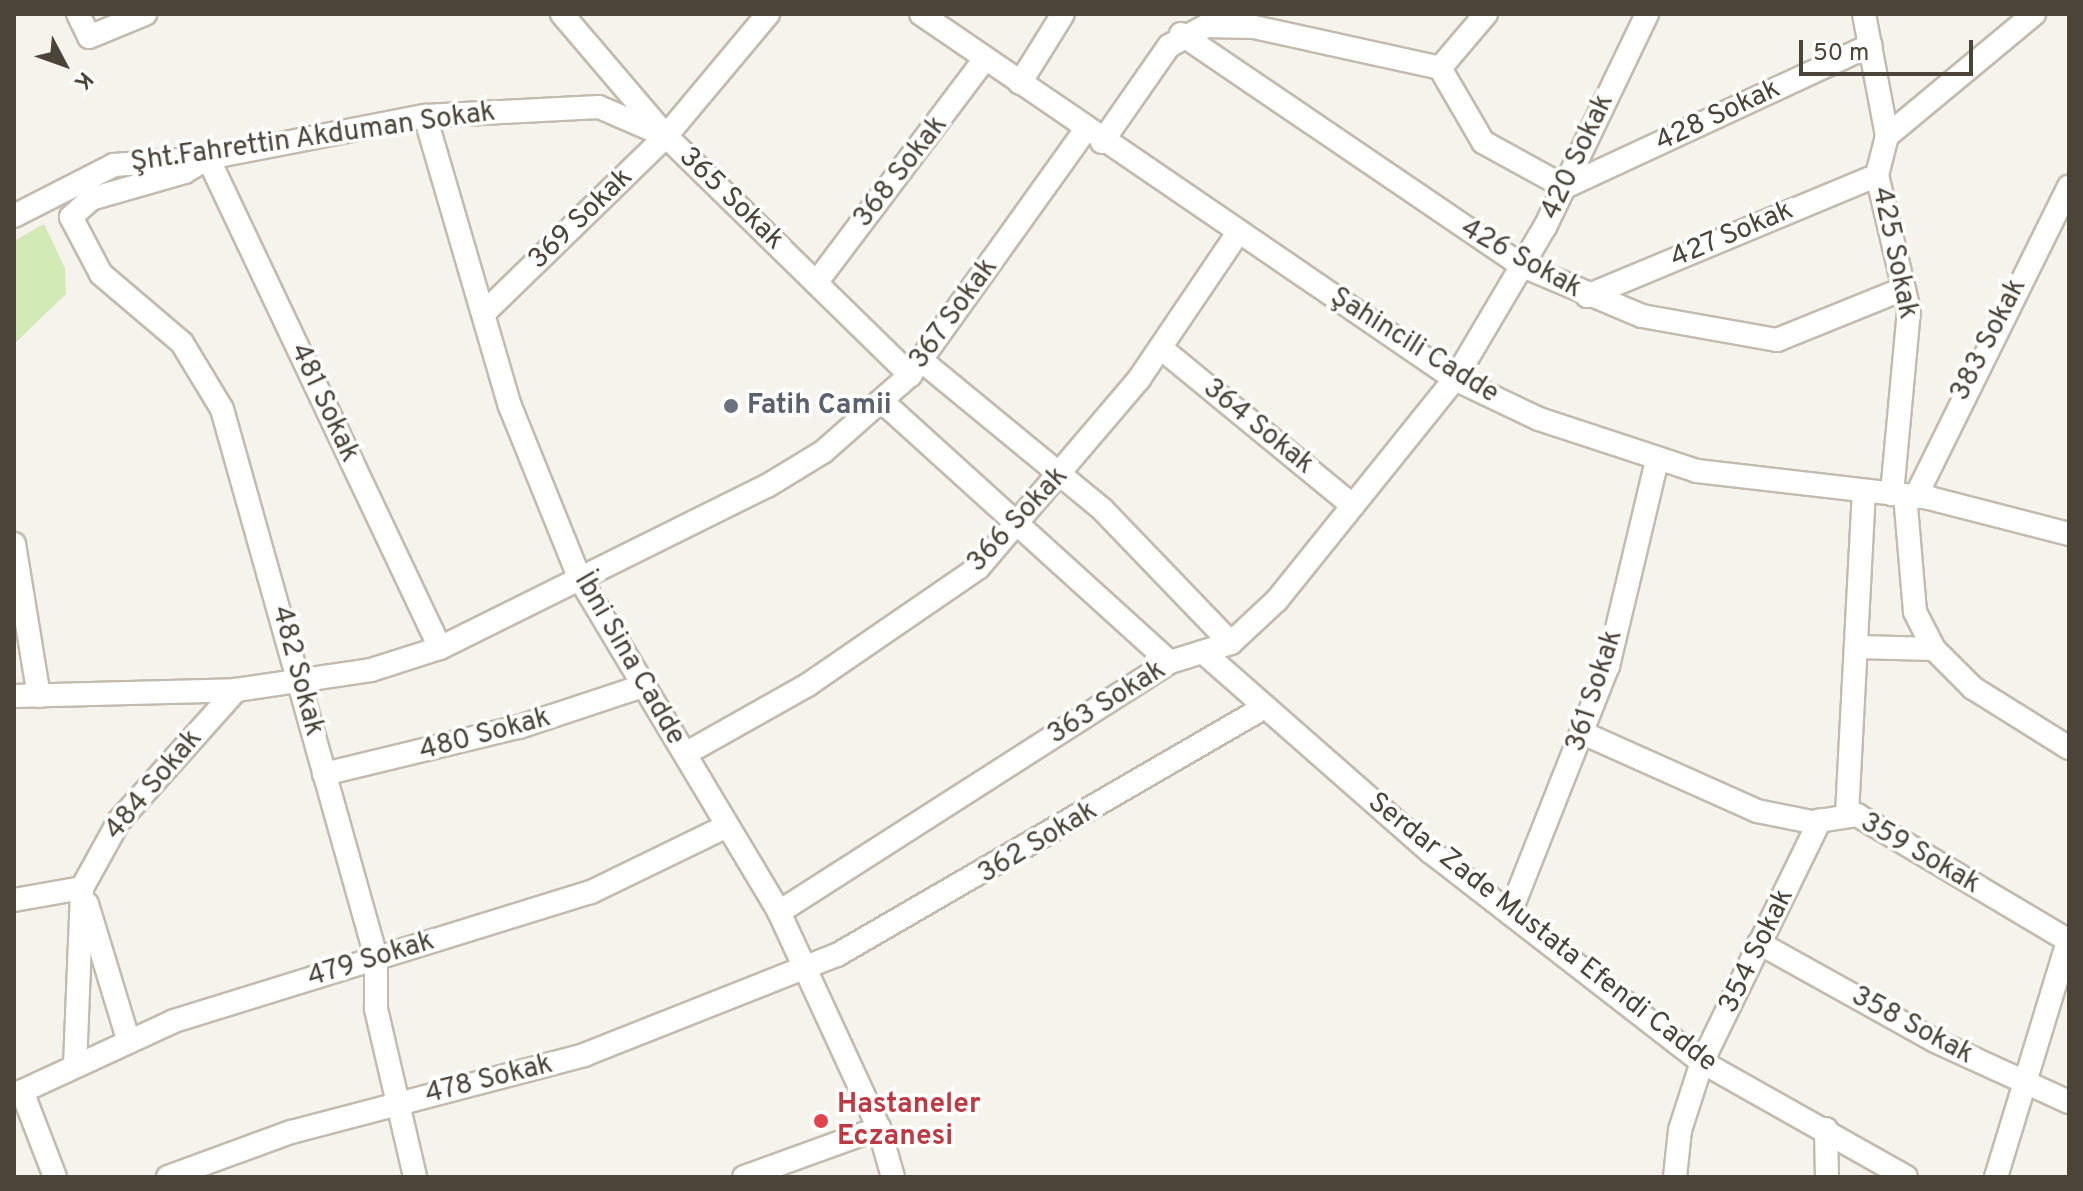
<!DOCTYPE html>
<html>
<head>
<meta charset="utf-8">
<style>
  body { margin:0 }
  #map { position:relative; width:2083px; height:1191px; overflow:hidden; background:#f6f3ec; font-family:Overpass,sans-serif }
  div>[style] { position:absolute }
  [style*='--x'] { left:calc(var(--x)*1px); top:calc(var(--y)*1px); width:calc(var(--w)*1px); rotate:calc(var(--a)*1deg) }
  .green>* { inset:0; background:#d2eab5 }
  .roads { filter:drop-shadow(2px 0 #c2bbae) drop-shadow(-2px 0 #c2bbae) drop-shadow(0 2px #c2bbae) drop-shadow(0 -2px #c2bbae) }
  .minor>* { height:22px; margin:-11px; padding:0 11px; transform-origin:11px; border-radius:11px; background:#fff }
  .dots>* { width:22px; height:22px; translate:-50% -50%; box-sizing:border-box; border:4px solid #fff; border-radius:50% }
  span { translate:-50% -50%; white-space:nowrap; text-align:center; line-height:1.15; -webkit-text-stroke:7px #fff; paint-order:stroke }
  .street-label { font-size:28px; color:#4b4439 }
  .worship-label { font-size:28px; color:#5b616d; font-weight:700 }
  .left { translate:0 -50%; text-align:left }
  .health-label { font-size:28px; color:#be3a42; font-weight:700 }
  .frame { position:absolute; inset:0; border:16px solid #4b4439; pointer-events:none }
  .north { position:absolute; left:24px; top:24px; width:80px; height:80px; -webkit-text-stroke:6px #fff; paint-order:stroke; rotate:131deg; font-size:22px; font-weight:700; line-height:32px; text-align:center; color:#4b4439 }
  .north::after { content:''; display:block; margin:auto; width:28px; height:36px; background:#4b4439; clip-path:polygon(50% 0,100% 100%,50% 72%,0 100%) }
  .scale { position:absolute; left:1799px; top:40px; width:174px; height:36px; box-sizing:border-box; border:4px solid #4b4439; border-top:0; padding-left:10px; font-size:24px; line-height:28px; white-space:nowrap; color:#4b4439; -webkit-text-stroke:6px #fff; paint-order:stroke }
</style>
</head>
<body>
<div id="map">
  <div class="green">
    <i style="clip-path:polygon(44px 224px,65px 268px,66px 294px,14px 344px,14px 241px)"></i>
  </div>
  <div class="roads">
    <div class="minor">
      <i style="--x:78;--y:14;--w:25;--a:64"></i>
      <i style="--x:89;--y:37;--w:61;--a:-22.3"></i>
      <i style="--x:562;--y:14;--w:160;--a:49.6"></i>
      <i style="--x:666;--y:136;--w:342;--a:44.4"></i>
      <i style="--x:921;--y:14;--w:647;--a:34.35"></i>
      <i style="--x:1455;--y:379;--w:93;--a:25.5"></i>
      <i style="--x:1539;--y:419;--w:166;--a:18.2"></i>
      <i style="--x:1697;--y:471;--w:234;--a:6.6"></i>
      <i style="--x:1929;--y:498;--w:145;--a:14.4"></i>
      <i style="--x:1864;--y:14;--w:124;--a:79.3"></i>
      <i style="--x:1887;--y:136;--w:40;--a:104.4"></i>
      <i style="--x:1877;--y:175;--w:139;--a:76.7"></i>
      <i style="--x:1909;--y:310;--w:185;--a:95.3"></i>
      <i style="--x:1181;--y:34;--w:413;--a:34.2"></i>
      <i style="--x:1523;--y:266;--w:129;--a:22.8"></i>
      <i style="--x:1642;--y:316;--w:137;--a:10.1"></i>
      <i style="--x:1777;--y:340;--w:136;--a:-22"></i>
      <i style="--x:1440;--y:68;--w:71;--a:-49.6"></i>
      <i style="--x:1020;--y:83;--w:81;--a:-58.1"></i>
      <i style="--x:425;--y:116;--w:302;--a:73.7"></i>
      <i style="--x:510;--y:406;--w:187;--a:68"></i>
      <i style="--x:580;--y:579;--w:388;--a:59.1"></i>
      <i style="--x:779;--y:912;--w:238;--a:65.2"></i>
      <i style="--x:879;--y:1128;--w:51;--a:74.1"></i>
      <i style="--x:1887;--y:136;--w:191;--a:-39.7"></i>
      <i style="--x:1102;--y:142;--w:117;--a:-55.1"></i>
      <i style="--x:1169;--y:46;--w:42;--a:-28.4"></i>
      <i style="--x:1206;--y:26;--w:48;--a:1.2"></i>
      <i style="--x:1254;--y:27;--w:190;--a:12.4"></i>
      <i style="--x:1440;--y:68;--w:86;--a:59.8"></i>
      <i style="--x:1483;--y:142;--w:94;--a:28.8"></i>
      <i style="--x:1565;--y:187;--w:337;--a:-24.9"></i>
      <i style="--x:208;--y:158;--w:27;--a:149"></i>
      <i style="--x:185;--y:172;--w:98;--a:164"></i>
      <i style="--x:91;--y:199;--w:27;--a:138"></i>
      <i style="--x:71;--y:217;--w:64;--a:62.2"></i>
      <i style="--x:101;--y:274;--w:106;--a:40.4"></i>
      <i style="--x:182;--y:343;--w:77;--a:58.8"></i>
      <i style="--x:222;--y:409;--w:569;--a:74.3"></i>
      <i style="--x:376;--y:957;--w:52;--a:90"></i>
      <i style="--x:376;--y:1009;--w:172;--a:76.9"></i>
      <i style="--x:208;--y:158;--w:542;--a:64.66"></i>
      <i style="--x:14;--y:216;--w:112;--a:-27"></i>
      <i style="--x:114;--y:165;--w:94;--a:-4.3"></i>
      <i style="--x:208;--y:158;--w:221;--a:-11"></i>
      <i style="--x:425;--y:116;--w:174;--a:-3"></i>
      <i style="--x:599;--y:107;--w:73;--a:23.4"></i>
      <i style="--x:816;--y:283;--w:281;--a:-53"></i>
      <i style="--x:1587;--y:296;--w:314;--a:-22.6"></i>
      <i style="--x:485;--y:312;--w:252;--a:-44.2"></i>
      <i style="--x:666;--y:136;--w:159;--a:-50.1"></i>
      <i style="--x:1162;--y:349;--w:247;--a:39.4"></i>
      <i style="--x:922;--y:361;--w:233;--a:39.4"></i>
      <i style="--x:1102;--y:509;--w:186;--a:46.1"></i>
      <i style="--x:885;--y:404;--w:384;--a:42.2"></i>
      <i style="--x:1905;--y:495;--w:117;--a:85.1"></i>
      <i style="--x:1915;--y:612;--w:42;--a:62.8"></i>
      <i style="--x:1934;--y:649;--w:55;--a:45"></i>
      <i style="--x:1973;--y:688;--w:113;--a:32"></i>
      <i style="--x:1916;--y:496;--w:345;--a:-63.7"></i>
      <i style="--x:14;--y:544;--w:154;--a:80.7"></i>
      <i style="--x:1858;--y:647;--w:76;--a:1.5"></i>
      <i style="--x:1203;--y:652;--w:303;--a:41.3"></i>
      <i style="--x:1431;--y:852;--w:343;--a:37.8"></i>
      <i style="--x:1702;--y:1062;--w:234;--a:29.4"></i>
      <i style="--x:14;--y:696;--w:222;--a:-1.5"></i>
      <i style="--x:236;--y:690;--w:136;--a:-8.4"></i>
      <i style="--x:371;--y:670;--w:72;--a:-17.7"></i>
      <i style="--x:440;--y:648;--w:365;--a:-26.4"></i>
      <i style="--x:767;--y:486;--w:66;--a:-31.3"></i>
      <i style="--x:823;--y:452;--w:116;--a:-41.5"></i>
      <i style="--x:910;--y:375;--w:300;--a:-54.4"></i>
      <i style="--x:1585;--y:734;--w:188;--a:24.1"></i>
      <i style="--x:1757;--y:811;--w:56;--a:11.3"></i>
      <i style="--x:1812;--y:822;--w:46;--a:-8.8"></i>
      <i style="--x:1857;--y:815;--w:247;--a:30.7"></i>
      <i style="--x:685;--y:754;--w:142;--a:-29.4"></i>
      <i style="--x:809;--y:684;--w:206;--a:-34.5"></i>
      <i style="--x:979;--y:567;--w:247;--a:-49.6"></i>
      <i style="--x:1139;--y:379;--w:176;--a:-55.9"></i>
      <i style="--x:324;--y:774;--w:201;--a:-13.6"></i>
      <i style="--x:519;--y:727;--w:131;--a:-18.3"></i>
      <i style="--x:1847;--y:814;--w:320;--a:-87"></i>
      <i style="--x:14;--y:900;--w:69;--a:-10"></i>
      <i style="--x:82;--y:888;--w:77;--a:-61.1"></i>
      <i style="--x:119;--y:821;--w:176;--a:-48.2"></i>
      <i style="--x:87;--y:904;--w:144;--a:73.1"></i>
      <i style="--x:779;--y:912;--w:464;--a:-32.6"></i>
      <i style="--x:1170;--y:662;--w:64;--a:-17.3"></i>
      <i style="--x:1231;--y:643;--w:63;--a:-43.1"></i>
      <i style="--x:1277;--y:600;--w:284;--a:-51.2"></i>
      <i style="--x:1455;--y:379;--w:177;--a:-59.4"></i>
      <i style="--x:1545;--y:227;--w:236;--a:-64.4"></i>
      <i style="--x:1510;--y:913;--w:266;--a:-68.4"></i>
      <i style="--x:1608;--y:666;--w:211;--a:-76.6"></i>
      <i style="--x:1759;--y:943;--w:201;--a:29.1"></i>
      <i style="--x:1935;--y:1041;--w:147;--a:24.5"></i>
      <i style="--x:75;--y:1066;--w:178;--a:-87.7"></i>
      <i style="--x:22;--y:1091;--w:92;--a:69"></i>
      <i style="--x:14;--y:1095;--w:176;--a:-24.8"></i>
      <i style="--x:174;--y:1021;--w:436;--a:-17.2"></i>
      <i style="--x:591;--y:892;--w:151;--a:-25.9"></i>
      <i style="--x:1826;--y:1129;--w:48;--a:88.8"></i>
      <i style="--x:168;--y:1177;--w:131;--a:-20.1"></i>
      <i style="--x:291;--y:1132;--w:303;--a:-14.7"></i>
      <i style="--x:584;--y:1055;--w:272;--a:-21.6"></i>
      <i style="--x:837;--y:955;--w:494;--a:-30.1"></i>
      <i style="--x:744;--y:1177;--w:144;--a:-19.9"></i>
      <i style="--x:1675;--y:1177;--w:47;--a:-83.9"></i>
      <i style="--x:1680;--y:1130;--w:71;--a:-72.1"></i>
      <i style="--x:1702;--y:1062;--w:269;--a:-64"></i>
      <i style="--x:1996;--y:1177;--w:250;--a:-73"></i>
    </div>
  </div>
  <div class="dots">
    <i style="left:731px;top:406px;background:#6b7280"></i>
    <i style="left:821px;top:1121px;background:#e0444e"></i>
  </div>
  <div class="street-label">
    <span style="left:1718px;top:116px;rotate:-25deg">428 Sokak</span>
    <span style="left:313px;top:138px;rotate:-8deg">Şht.Fahrettin Akduman Sokak</span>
    <span style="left:1578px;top:157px;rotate:-65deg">420 Sokak</span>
    <span style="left:901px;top:172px;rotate:-52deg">368 Sokak</span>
    <span style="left:731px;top:199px;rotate:44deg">365 Sokak</span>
    <span style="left:581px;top:219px;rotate:-44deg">369 Sokak</span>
    <span style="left:1732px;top:235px;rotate:-23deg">427 Sokak</span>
    <span style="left:1894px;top:253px;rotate:78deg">425 Sokak</span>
    <span style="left:1521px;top:259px;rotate:29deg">426 Sokak</span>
    <span style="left:954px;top:314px;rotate:-54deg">367 Sokak</span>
    <span style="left:1989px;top:340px;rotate:-63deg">383 Sokak</span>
    <span style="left:1414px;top:346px;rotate:32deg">Şahincili Cadde</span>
    <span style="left:324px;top:403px;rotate:65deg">481 Sokak</span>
    <span style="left:1258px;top:427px;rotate:39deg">364 Sokak</span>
    <span style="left:1018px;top:520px;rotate:-47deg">366 Sokak</span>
    <span style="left:629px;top:659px;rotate:60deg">İbni Sina Cadde</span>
    <span style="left:297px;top:671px;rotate:75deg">482 Sokak</span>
    <span style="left:1595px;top:691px;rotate:-72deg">361 Sokak</span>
    <span style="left:1107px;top:703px;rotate:-32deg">363 Sokak</span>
    <span style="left:485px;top:735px;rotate:-15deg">480 Sokak</span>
    <span style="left:154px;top:785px;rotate:-50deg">484 Sokak</span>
    <span style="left:1038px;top:843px;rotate:-31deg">362 Sokak</span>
    <span style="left:1920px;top:854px;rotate:30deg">359 Sokak</span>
    <span style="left:1542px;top:933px;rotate:38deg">Serdar Zade Mustata Efendi Cadde</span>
    <span style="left:1757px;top:951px;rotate:-64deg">354 Sokak</span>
    <span style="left:371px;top:960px;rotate:-17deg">479 Sokak</span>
    <span style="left:1912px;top:1026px;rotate:28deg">358 Sokak</span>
    <span style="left:489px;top:1080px;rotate:-14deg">478 Sokak</span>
  </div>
  <div class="worship-label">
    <span class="left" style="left:747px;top:406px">Fatih Camii</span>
  </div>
  <div class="health-label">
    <span class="left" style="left:837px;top:1121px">Hastaneler<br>Eczanesi</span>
  </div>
  <div class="frame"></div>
  <div class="north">K</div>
  <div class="scale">50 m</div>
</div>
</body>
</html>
